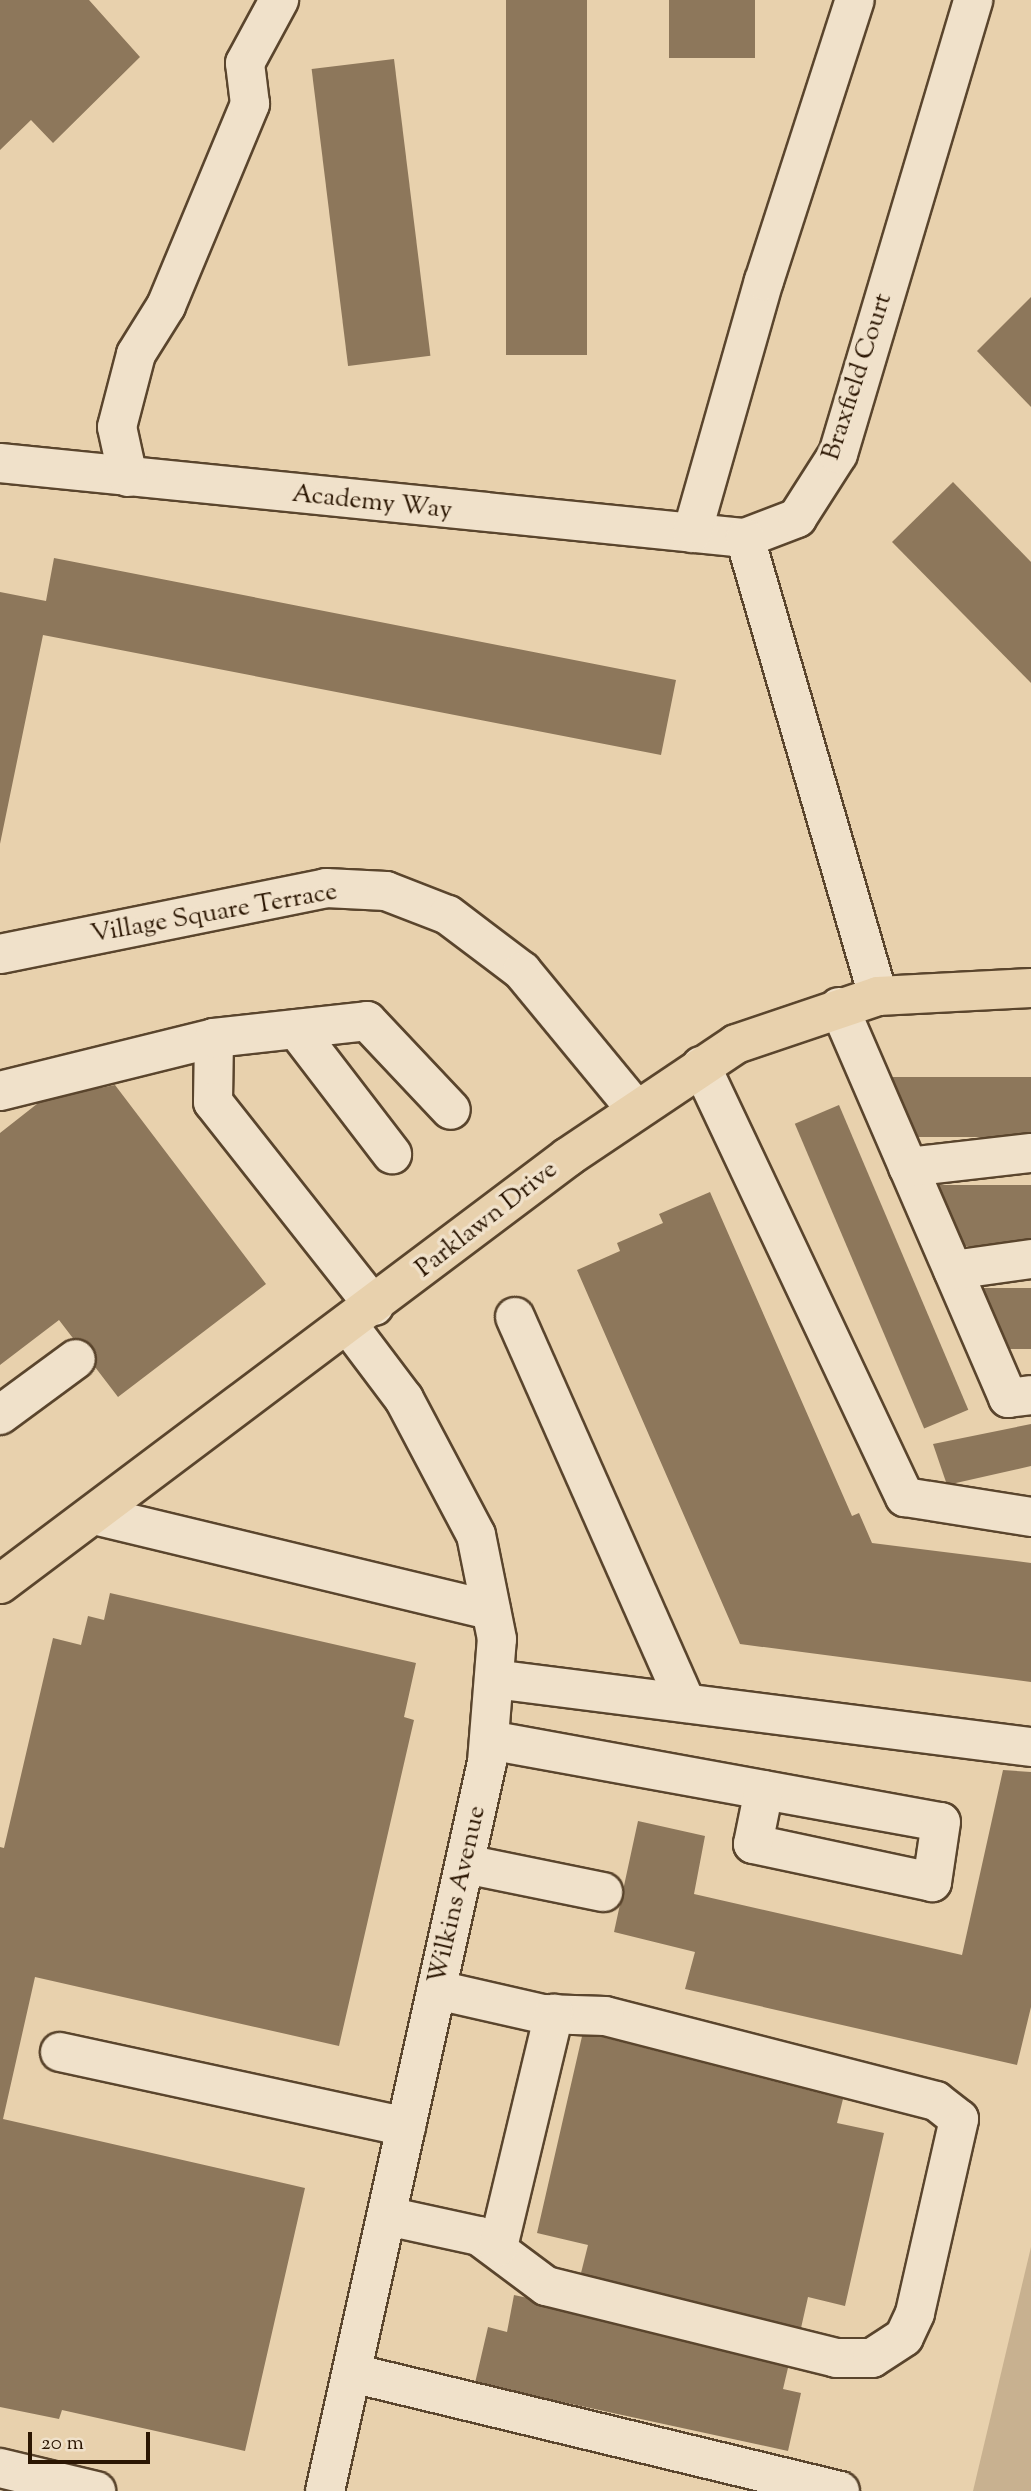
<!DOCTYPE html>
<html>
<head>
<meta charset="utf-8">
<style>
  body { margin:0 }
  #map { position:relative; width:1031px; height:2491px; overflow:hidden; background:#e8d1ad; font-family:"Sorts Mill Goudy",serif }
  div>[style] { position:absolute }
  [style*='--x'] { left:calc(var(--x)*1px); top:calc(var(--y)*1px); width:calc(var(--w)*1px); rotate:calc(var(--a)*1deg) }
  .green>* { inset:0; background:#c8b190 }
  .building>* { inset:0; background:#8d775b; transform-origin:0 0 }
  .roads { filter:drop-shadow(2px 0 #5a452d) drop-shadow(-2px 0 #5a452d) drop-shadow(0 2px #5a452d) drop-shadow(0 -2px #5a452d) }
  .minor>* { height:38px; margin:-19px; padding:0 19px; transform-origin:19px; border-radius:19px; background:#f0e1ca }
  .major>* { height:38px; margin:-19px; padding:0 19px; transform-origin:19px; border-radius:19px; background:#e8d1ad }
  span { translate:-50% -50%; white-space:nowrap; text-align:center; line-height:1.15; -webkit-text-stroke:7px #f0e1ca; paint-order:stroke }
  .street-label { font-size:26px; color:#2b1602 }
  .scale { position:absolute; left:28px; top:2432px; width:122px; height:32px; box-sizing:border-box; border:4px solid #2b1602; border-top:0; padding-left:9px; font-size:21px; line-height:24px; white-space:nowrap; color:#2b1602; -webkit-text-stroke:5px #f0e1ca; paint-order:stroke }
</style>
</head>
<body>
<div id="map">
  <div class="green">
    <i style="clip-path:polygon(1031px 2247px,1031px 2491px,973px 2491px)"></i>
  </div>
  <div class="building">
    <i style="clip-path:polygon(0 0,89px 0,140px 57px,53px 143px,31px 120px,0 150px)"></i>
    <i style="left:506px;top:0;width:81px;height:355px"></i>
    <i style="left:669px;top:0;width:86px;height:58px"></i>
    <i style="left:394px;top:59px;width:299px;height:83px;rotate:83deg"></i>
    <i style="clip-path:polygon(1031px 297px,1031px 407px,977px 351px)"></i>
    <i style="clip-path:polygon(953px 482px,1031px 562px,1031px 683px,892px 542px)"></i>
    <i style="clip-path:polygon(54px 558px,676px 680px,661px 755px,43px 635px,0 844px,0 592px,46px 601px)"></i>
    <i style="left:1031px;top:1077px;width:60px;height:138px;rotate:90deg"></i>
    <i style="clip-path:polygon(115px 1085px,266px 1284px,118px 1397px,59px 1320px,0 1365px,0 1133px,42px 1100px)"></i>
    <i style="left:839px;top:1105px;width:331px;height:48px;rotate:67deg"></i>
    <i style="left:934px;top:1185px;width:97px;height:61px"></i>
    <i style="clip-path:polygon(710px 1192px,852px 1516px,859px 1513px,872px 1543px,1031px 1563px,1031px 1682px,740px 1644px,577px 1270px,620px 1251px,617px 1243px,663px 1223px,659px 1214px)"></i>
    <i style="clip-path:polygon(976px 1288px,1031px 1288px,1031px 1349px,990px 1349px)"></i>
    <i style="clip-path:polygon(1031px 1424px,1031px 1466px,947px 1485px,933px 1444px)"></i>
    <i style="clip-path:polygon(110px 1593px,416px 1663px,404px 1717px,414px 1720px,339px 2046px,35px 1977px,3px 2119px,305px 2188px,245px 2451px,62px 2410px,59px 2419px,0 2407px,0 1847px,4px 1848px,53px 1638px,81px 1645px,88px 1616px,104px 1620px)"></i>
    <i style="clip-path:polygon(1003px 1770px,1031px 1772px,1031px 2007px,1017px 2065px,685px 1989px,695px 1952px,614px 1932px,638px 1821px,705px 1836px,694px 1894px,962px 1955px)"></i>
    <i style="clip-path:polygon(583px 2032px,843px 2099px,837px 2123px,884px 2133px,845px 2306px,808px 2297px,799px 2337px,577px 2289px,588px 2245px,537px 2233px)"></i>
    <i style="clip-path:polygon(514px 2295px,791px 2355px,783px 2389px,801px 2393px,788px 2451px,475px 2383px,488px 2327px,507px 2332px)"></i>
  </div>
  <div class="roads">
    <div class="minor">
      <i style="--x:0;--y:463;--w:749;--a:5.75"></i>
      <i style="--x:745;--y:538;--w:56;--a:-21"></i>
      <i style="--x:797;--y:518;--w:76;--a:-57.4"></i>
      <i style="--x:838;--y:454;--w:474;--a:-73.4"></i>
      <i style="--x:128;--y:477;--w:51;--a:-102.4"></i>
      <i style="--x:117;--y:427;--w:75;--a:-75.4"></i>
      <i style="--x:136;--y:354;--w:57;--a:-58"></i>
      <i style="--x:166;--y:306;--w:219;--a:-67.4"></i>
      <i style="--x:250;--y:104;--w:41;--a:-97"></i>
      <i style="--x:245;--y:63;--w:72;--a:-61.6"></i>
      <i style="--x:692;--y:533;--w:262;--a:-74.1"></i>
      <i style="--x:764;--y:281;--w:295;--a:-72.1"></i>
      <i style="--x:745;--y:538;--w:477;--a:73.8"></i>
      <i style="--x:0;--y:954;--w:333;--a:-11.4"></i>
      <i style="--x:326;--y:888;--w:60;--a:2.9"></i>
      <i style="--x:386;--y:891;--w:66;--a:21.2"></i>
      <i style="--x:448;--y:915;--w:93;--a:37.1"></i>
      <i style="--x:522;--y:971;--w:178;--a:50.5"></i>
      <i style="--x:839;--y:1007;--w:426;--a:66.6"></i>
      <i style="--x:1008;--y:1398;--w:23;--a:-7"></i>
      <i style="--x:296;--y:1029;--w:158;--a:52.5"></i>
      <i style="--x:214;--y:1038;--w:64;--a:90.9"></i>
      <i style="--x:213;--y:1102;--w:260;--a:51.7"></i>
      <i style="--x:701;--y:1066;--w:477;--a:64.7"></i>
      <i style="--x:905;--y:1497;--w:128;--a:9"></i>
      <i style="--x:0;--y:1091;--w:220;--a:-13.9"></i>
      <i style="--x:214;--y:1038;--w:154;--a:-6.3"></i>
      <i style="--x:367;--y:1021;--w:122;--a:46.7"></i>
      <i style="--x:908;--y:1167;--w:124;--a:-6.5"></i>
      <i style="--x:953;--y:1270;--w:79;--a:-8"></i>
      <i style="--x:515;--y:1317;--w:422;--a:66.1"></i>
      <i style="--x:0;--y:1415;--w:94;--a:-36.4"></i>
      <i style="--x:94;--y:1515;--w:408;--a:13.5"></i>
      <i style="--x:494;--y:1679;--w:541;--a:7.22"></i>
      <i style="--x:489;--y:1740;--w:459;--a:10.3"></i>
      <i style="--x:941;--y:1822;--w:61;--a:98.5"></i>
      <i style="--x:932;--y:1882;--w:183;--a:-168"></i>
      <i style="--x:753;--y:1844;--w:55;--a:-78.5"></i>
      <i style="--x:465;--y:1864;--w:141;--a:11.5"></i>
      <i style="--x:60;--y:2052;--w:354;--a:12.2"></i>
      <i style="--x:387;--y:2216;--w:94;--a:12.3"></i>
      <i style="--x:479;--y:2236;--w:84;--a:36.7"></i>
      <i style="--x:546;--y:2286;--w:299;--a:13.9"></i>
      <i style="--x:836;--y:2358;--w:36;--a:0"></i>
      <i style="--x:872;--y:2358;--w:38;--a:-33"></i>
      <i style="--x:904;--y:2337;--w:26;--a:-65"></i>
      <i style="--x:915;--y:2313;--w:199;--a:-77.2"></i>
      <i style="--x:959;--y:2119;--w:29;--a:-142"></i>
      <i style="--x:936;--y:2101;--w:342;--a:-165.6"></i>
      <i style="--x:605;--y:2016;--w:62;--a:-178.2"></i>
      <i style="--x:543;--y:2014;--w:109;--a:-167.2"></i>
      <i style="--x:498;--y:2247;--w:240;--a:-76.5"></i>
      <i style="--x:352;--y:2373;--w:502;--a:13.59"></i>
      <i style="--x:0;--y:2468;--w:99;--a:13.5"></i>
      <i style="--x:325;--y:2491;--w:747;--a:-77.47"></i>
      <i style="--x:487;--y:1762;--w:123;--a:-85.4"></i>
      <i style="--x:497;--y:1639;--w:106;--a:-101.4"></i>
      <i style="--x:476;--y:1535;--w:154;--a:-117.9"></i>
      <i style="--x:404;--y:1399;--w:91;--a:-127"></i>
    </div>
    <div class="major">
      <i style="--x:0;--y:1584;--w:711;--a:-36.93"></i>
      <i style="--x:568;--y:1157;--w:202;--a:-33.9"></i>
      <i style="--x:736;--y:1044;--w:150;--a:-18.7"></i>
      <i style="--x:878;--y:996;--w:153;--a:-3"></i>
    </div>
  </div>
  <div class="street-label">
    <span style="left:858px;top:377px;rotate:-72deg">Braxfield Court</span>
    <span style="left:372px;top:503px;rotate:6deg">Academy Way</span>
    <span style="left:214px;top:914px;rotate:-10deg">Village Square Terrace</span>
    <span style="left:487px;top:1220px;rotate:-38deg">Parklawn Drive</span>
    <span style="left:458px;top:1895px;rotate:-77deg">Wilkins Avenue</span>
  </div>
  <div class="scale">20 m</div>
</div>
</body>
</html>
